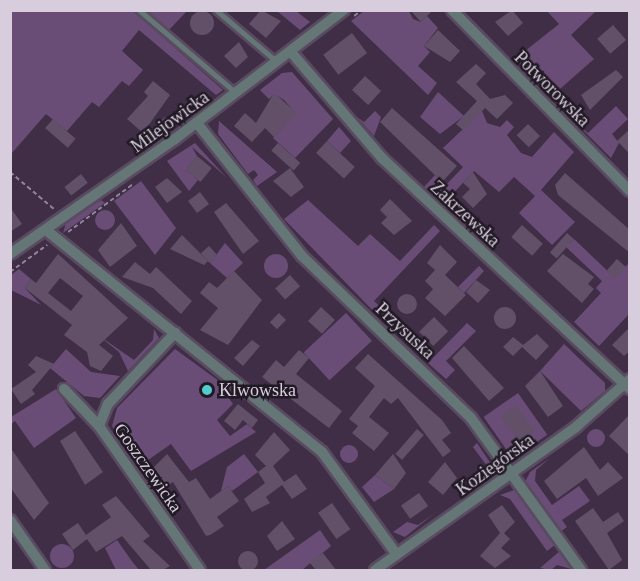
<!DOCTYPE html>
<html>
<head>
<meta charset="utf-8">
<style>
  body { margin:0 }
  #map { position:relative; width:640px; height:581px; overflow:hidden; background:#3f2e46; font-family:Georgia,serif }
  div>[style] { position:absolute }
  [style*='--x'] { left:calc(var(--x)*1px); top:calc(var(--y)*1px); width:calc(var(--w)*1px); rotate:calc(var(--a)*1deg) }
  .green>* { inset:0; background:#6a4d76; transform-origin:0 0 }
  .round { border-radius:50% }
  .building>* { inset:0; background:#625069; transform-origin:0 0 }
  .path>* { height:2px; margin-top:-1px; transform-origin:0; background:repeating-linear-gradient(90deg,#928598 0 4.5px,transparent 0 7.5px) }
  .roads { filter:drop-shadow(2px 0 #5a4b61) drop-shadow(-2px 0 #5a4b61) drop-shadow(0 2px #5a4b61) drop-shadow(0 -2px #5a4b61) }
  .lane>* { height:5px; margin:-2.5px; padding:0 2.5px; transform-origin:2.5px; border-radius:2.5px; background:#657676 }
  .street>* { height:10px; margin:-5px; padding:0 5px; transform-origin:5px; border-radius:5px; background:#657676 }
  .dots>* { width:16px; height:16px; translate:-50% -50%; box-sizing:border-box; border:3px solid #211a24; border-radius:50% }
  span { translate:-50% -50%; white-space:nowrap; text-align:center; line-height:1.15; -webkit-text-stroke:5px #211a24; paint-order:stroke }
  .street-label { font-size:18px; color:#d7cddc }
  .poi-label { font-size:18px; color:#d7cddc }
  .left { translate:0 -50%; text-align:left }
  .frame { position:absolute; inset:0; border:12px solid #d7cddc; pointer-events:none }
</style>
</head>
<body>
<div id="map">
  <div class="green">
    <i style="clip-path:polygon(11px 11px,133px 11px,223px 90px,216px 95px,139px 30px,122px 51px,143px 70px,129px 86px,122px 81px,99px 107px,92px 102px,67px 131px,46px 114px,11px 154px)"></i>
    <i style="clip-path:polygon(146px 11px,187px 11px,169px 30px)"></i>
    <i style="clip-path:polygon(277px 11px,296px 11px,310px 22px,300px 30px)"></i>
    <i style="clip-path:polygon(364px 11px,409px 11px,413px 19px,421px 22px,427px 16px,438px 28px,424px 46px,430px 52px,418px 66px,437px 83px,428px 95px,351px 21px)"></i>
    <i style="clip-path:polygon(547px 11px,596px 11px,571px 35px,594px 59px,552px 96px,515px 59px,559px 24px)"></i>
    <i style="clip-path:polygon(292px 72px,333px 119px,295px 158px,273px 138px,296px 113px,284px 100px,274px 94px,269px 99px,260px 90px,282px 73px)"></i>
    <i style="clip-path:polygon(438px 92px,464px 116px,440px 134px,420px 117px)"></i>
    <i style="clip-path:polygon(616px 106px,628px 119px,612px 134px,619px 143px,611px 158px,570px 117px,588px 133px)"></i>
    <i style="clip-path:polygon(375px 111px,381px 117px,374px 136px,357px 117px,364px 122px)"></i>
    <i style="clip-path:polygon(482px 111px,487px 123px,500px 127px,507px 120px,514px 127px,507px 135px,521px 153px,532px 157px,554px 132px,574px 152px,541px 190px,575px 222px,552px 245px,519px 213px,535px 196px,514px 177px,499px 192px,474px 171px,446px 201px,451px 206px,424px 187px,435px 175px,446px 185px,463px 167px,443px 148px)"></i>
    <i style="clip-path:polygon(165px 117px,176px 125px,152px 143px,145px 135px)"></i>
    <i style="clip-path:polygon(219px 121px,277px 172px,257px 186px,253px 180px,258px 175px,254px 170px,248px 174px,218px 134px)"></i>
    <i style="clip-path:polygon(339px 127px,351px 141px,340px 153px,327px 141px)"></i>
    <i style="clip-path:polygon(195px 143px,226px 177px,192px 147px,197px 156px,186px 170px,198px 180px,189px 191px,167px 161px)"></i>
    <i style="clip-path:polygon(141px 181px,176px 228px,155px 255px,114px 201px)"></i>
    <i style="clip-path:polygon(101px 200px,105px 203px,63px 233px,66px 223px)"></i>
    <i style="clip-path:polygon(308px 200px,358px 246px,370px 234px,400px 261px,434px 225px,440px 231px,374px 301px,387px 313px,382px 320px,284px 219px)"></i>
    <i class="round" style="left:95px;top:210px;width:20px;height:20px"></i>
    <i style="clip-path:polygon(574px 239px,615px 278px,629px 263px,629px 314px,599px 346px,574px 322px,601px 293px,596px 288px,602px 281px,566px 247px)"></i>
    <i style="clip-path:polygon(225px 243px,243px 263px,227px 278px,210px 263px)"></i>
    <i class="round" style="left:264px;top:254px;width:24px;height:24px"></i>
    <i style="clip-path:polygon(479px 266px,484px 271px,464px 293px,458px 287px)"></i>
    <i style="clip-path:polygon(19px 269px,31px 279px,25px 288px,41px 305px,11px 290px,11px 275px)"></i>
    <i style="left:346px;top:313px;width:38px;height:58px;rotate:47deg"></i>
    <i style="clip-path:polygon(467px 323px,476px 331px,446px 361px,455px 370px,446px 379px,428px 363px)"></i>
    <i style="clip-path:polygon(154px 329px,159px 338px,128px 371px,119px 352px,95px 333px,134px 360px,153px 340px)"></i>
    <i style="clip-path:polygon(564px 344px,605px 383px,605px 391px,581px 411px,540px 371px)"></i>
    <i style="clip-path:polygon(66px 349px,91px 372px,120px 376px,100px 398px,84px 396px,50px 368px)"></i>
    <i style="clip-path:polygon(175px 349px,234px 392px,228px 397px,233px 404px,217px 420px,230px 436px,247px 424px,256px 432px,191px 471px,171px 444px,138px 467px,112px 426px,117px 408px)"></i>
    <i style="clip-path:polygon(56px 389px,76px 418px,34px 448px,15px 421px,11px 424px,11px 417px)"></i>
    <i style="left:518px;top:393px;width:51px;height:42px;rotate:55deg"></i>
    <i class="round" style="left:587px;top:429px;width:18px;height:18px"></i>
    <i style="clip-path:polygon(477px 443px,495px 470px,479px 485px,487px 466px,473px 447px)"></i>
    <i class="round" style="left:340px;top:445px;width:18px;height:18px"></i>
    <i style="clip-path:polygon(244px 454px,258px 472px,232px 491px,228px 486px,221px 491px,227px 467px)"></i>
    <i style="clip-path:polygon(550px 458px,536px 470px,535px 481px,552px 505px,579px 486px,590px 501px,562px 520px,567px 527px,560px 532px,525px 482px,530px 472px)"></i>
    <i style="clip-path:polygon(375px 475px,394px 489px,374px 502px,362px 487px)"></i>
    <i style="clip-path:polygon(517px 489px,556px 544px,547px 551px,510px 499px,500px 495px)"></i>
    <i style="clip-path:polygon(435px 513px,405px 537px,393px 532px,407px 522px,418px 525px)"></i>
    <i style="clip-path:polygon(320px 530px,331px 546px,302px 570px,264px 570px)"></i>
    <i style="clip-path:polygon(117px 540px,131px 560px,139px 570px,116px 570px,105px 548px)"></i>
    <i class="round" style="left:50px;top:544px;width:24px;height:24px"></i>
    <i style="clip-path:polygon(561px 550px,575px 570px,557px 565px,551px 570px,540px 568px)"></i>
  </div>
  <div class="building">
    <i style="clip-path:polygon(261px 10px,281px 21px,266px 38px,249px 24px)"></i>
    <i style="clip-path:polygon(410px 10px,433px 10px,421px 22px)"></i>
    <i style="clip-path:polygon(512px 10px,523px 23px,508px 36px,495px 22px)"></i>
    <i class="round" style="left:190px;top:11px;width:24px;height:24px"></i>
    <i style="left:613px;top:25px;width:20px;height:21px;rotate:49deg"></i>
    <i style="clip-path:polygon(438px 30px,460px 51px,450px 62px,424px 46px)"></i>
    <i style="left:352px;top:33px;width:25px;height:36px;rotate:53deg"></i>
    <i style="clip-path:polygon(239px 42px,248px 57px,236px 68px,224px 56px)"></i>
    <i style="clip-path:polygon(476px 64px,486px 73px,476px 84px,490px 99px,505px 95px,513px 103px,497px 119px,485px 108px,464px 131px,456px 124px,477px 101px,456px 82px)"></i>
    <i style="clip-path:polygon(616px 70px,623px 77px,590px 110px,581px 95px)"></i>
    <i style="left:365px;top:76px;width:22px;height:19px;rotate:43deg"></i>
    <i style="clip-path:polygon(153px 81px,170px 95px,143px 133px,127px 119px,148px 96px,144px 92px)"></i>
    <i style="clip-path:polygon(274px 93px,297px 113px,274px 137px,265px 128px,252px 142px,234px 126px,245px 113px,256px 123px)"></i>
    <i style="clip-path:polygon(392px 108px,457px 166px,442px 182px,380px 122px)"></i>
    <i style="left:53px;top:119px;width:30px;height:12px;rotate:41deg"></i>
    <i style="left:528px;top:124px;width:17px;height:16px;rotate:45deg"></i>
    <i style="clip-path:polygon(630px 129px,630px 154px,617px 141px)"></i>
    <i style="left:327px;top:141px;width:38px;height:16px;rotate:43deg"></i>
    <i style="left:278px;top:143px;width:30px;height:10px;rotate:42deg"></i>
    <i style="left:197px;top:156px;width:19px;height:18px;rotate:39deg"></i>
    <i style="clip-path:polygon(290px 168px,304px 187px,291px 197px,273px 181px)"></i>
    <i style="clip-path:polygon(473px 172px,487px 194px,473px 208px,462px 197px,470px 189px,463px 183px)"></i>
    <i style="clip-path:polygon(565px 173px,630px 230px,630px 253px,558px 195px,555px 185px)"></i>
    <i style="left:81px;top:174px;width:11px;height:21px;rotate:52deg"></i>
    <i style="clip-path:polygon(167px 178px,182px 192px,167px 203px,155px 187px)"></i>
    <i style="left:200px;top:192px;width:15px;height:15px;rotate:53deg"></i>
    <i style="clip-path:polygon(390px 199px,412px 221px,394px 235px,381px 223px,387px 217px,380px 210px)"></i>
    <i style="clip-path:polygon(226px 203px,259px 241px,243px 254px,214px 212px)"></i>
    <i style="clip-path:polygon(10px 207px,22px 224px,10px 232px)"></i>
    <i style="clip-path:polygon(121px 223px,137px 246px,110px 267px,98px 250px)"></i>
    <i style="left:522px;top:225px;width:28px;height:16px;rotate:42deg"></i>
    <i style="left:567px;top:233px;width:9px;height:26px;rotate:41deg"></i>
    <i style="clip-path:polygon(182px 235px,208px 261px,204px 265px,170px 249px)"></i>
    <i style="clip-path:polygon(440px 245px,457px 262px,445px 275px,466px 295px,445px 316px,425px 298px,433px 289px,425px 281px,435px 270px,427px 263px)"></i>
    <i style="left:209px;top:246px;width:13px;height:11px;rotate:48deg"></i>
    <i style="clip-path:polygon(evenodd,58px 254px,128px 318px,99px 345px,113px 356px,101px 371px,90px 366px,87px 352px,64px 335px,72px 325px,25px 288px,31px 279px,36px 283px,58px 254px,60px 278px,83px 296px,71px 311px,48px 293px,60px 278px)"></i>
    <i style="clip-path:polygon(563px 254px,594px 277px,588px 284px,594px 289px,582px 303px,547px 271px)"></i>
    <i style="left:617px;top:259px;width:12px;height:16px;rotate:42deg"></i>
    <i style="clip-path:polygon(135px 262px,150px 274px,156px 267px,192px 301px,181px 314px,153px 288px,122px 277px)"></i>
    <i style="clip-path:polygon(234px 271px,262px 300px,228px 345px,200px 330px,218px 308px,200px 293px,209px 282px,217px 288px)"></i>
    <i style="left:290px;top:275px;width:15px;height:20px;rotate:48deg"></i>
    <i style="clip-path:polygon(476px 280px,490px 290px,478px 303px,466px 292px)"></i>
    <i class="round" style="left:397px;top:294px;width:20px;height:20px"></i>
    <i style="left:321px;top:307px;width:19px;height:19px;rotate:43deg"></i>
    <i class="round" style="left:494px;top:307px;width:22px;height:22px"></i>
    <i style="left:279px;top:313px;width:10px;height:13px;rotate:45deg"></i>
    <i style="left:434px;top:317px;width:20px;height:21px;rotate:45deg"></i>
    <i style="clip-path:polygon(630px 327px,630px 351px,624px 356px,612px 345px)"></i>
    <i style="clip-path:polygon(537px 334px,549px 346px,536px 360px,522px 347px,513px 356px,503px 347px,513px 337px,523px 345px)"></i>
    <i style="clip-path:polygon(252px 340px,260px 346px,243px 366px,234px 358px)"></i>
    <i style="clip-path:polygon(464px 346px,504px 388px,489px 401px,452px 358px)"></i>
    <i style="clip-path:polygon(299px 350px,309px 358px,296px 374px,342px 411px,329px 428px,262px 377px,276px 360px,284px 367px)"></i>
    <i style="clip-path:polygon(368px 354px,442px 420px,451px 433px,442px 440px,451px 451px,443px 457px,398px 398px,391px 404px,384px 398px,369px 417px,389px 433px,374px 451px,352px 433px,358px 426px,349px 419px,375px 386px,355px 368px)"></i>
    <i style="clip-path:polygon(36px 356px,54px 364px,32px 390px,35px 394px,21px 404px,11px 389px,36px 372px,28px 365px)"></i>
    <i style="clip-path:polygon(540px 371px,563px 406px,548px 417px,525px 386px)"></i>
    <i style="left:206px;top:382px;width:11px;height:11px;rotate:41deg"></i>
    <i style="clip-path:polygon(238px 404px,258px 420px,252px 428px,243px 420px,235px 430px,224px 421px)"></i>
    <i style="left:516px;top:405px;width:32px;height:19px;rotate:54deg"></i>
    <i style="clip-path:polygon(630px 414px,630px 456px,609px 436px)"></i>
    <i style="left:417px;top:429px;width:9px;height:33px;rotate:41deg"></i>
    <i style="clip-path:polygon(75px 431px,103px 472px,85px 485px,60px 441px)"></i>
    <i style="clip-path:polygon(274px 432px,290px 450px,273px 466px,284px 482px,296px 474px,307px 489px,292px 499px,282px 485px,266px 497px,270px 503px,252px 512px,244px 499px,265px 483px,258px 472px,266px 466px,255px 455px)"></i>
    <i style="clip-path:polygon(10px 447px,49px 503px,34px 520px,10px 487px)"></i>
    <i style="clip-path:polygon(584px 447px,600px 470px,608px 462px,623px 478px,598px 496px,586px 478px,557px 499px,544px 481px)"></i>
    <i style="clip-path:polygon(167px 454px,189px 482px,196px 478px,210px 499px,228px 486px,239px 501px,217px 517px,224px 526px,210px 535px,206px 536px,173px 482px,165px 488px,152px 469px)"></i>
    <i style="clip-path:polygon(393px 454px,406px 473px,394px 489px,375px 475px)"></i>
    <i style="clip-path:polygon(445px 462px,457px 478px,443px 495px,428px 482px)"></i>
    <i style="left:419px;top:493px;width:16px;height:22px;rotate:55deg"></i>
    <i style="clip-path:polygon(116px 496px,150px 536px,143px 541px,170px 566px,163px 570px,151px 570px,122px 536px,96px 552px,87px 539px,73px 550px,62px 534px,78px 523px,86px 535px,111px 517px,102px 505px)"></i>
    <i style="left:332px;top:503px;width:32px;height:17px;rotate:55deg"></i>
    <i style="clip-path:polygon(502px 505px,515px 522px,504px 533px,510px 539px,501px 548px,511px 556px,495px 568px,480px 556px,500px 533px,488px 515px)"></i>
    <i style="clip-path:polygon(593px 508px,603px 522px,618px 512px,624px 521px,607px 533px,622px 560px,609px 570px,575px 521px)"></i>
    <i style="clip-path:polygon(282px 521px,295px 539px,277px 551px,267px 536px)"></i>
    <i class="round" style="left:238px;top:551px;width:20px;height:20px"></i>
    <i style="clip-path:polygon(323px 553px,336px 570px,316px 570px,309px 562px)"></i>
  </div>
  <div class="path">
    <i style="--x:354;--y:16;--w:10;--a:-37"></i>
    <i style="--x:10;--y:172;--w:57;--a:40.1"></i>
    <i style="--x:68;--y:232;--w:81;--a:-36.4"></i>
    <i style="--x:10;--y:272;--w:46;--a:-36.1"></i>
  </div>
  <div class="roads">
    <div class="lane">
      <i style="--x:139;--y:10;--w:126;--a:40.5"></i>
      <i style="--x:216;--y:10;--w:79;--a:40.4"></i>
    </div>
    <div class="street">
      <i style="--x:452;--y:10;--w:254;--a:45.5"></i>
      <i style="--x:291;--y:52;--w:140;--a:49.4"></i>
      <i style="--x:382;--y:158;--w:339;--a:43"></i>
      <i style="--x:197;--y:123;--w:169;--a:51.7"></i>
      <i style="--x:302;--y:256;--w:234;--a:43.8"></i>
      <i style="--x:471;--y:418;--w:188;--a:54.1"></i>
      <i style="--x:46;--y:230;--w:354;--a:38.8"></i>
      <i style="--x:322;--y:452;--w:127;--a:53.9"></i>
      <i style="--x:10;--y:254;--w:201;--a:-34.9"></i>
      <i style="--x:175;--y:139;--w:213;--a:-37.4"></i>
      <i style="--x:64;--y:389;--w:51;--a:46.6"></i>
      <i style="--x:99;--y:426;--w:176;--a:55"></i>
      <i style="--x:99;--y:426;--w:24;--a:-68"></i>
      <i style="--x:108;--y:404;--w:98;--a:-46.7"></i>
      <i style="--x:10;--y:520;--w:61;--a:55"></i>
      <i style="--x:375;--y:570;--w:247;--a:-35.4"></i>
      <i style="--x:576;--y:427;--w:72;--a:-41.6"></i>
    </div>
  </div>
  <div class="dots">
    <i style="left:207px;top:390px;background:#52cdce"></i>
  </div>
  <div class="street-label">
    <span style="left:552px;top:89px;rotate:45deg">Potworowska</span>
    <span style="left:170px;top:122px;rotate:-36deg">Milejowicka</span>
    <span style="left:465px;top:214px;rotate:43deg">Zakrzewska</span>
    <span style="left:405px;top:331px;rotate:43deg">Przysuska</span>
    <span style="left:495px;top:465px;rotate:-36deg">Koziegórska</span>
    <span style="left:148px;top:468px;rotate:55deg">Goszczewicka</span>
  </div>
  <div class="poi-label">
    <span class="left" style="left:219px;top:390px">Klwowska</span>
  </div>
  <div class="frame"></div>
</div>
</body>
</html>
